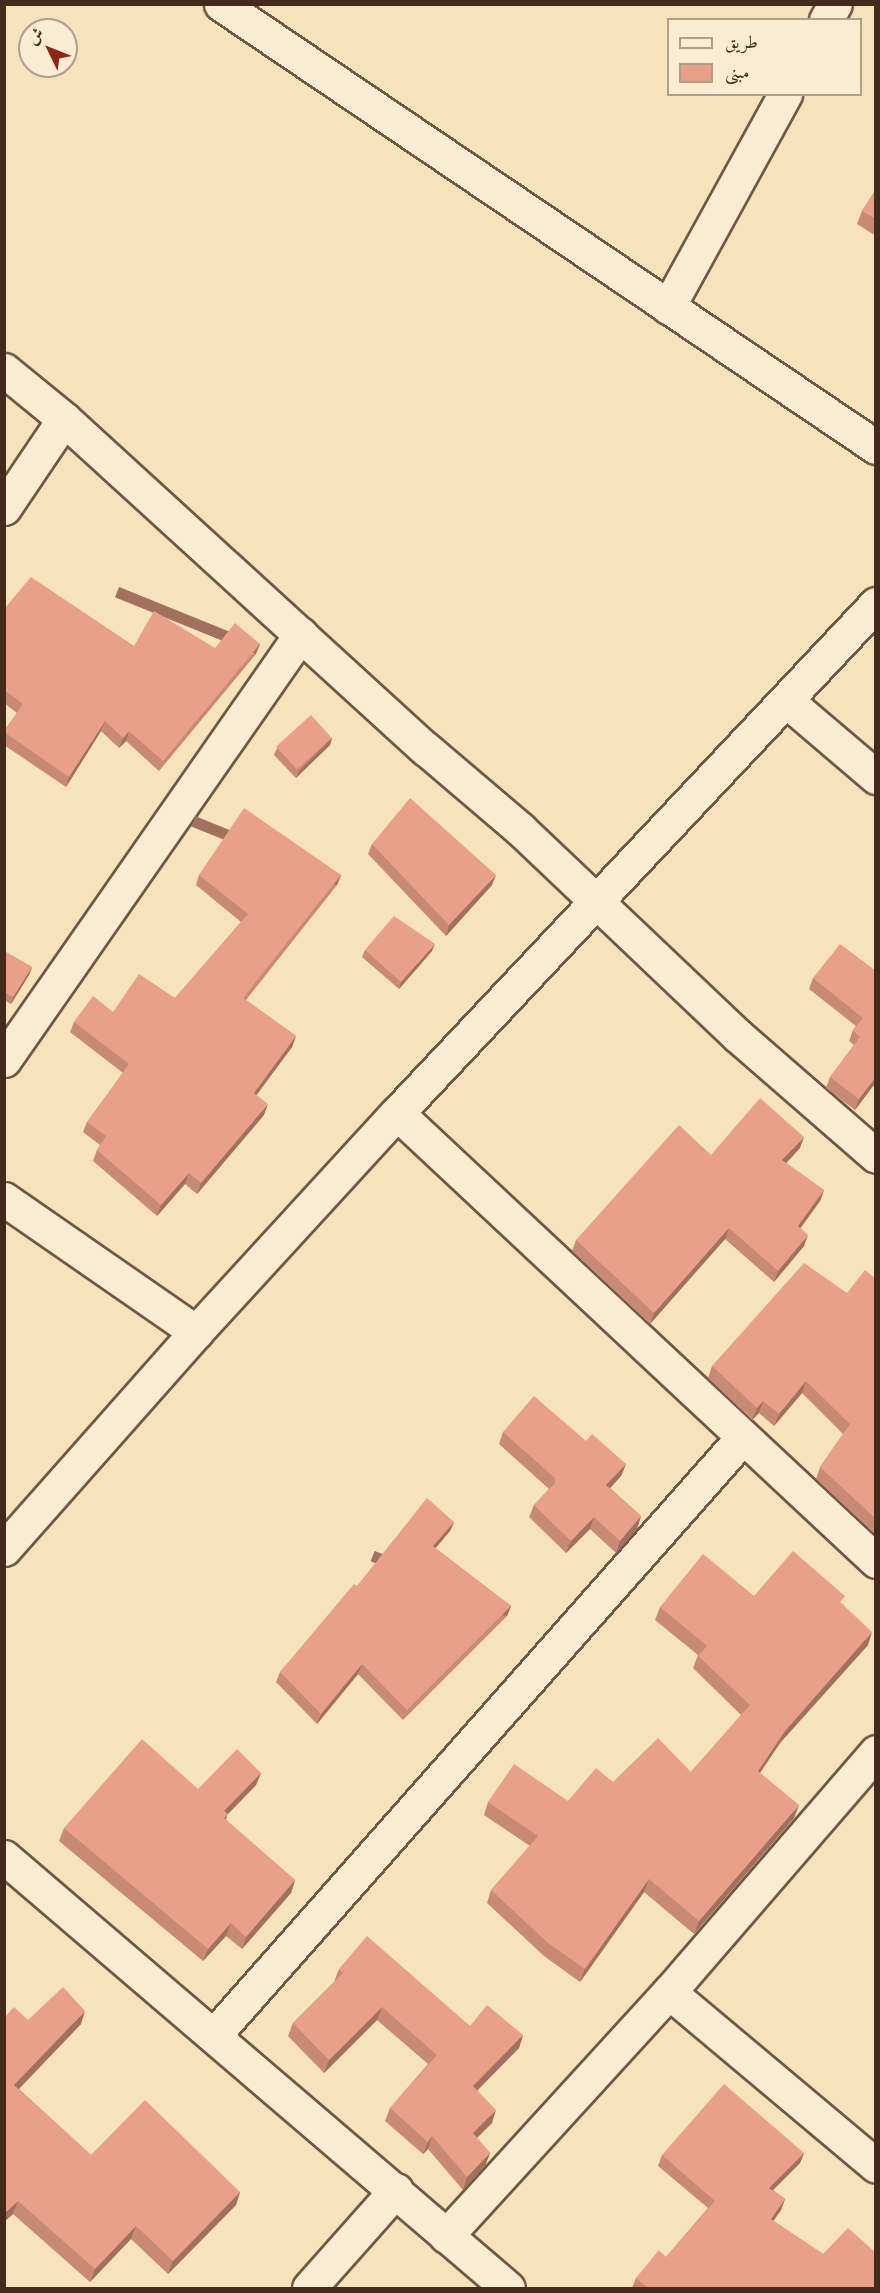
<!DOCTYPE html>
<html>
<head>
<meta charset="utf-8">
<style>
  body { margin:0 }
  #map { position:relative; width:880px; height:2293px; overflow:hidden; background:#f6e2bb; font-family:"IM FELL English",Amiri,serif }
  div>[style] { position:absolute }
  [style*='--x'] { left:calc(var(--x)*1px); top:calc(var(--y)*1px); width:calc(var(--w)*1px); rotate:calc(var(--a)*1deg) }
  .roads { filter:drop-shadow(2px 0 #705844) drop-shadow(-2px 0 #705844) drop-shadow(0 2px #705844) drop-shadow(0 -2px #705844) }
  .minor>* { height:33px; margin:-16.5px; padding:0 16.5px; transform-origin:16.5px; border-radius:16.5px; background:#f9ecd3 }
  .secondary>* { height:33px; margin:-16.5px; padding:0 16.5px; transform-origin:16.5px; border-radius:16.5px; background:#f9ecd3 }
  .wall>* { inset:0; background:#c88a75 }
  .shaded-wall>* { inset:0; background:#a2705f; transform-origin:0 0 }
  .building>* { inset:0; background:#e8a088; transform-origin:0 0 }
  span { translate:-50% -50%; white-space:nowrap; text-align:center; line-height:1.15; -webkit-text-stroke:5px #f9ecd3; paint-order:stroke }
  .frame { position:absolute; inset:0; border:6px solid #442a1d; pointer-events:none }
  .legend { position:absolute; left:667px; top:18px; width:195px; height:78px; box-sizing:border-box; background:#f9ecd3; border:2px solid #b19e8a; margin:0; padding:8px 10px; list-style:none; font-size:18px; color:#442a1d }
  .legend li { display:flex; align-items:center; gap:12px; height:30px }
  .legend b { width:30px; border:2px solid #b19e8a }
  .north { position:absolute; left:18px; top:18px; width:60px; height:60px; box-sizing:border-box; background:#f9ecd3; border:2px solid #b19e8a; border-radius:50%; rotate:313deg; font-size:16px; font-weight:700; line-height:24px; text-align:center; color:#442a1d }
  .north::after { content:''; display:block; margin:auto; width:21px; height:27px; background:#8f2418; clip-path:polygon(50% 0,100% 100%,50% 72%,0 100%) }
</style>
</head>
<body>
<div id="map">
  <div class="roads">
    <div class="minor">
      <i style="--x:826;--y:20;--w:18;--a:-61"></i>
      <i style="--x:668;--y:307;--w:243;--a:-61.2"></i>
      <i style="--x:4;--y:370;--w:77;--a:39.2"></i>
      <i style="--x:64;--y:419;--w:490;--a:42.4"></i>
      <i style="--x:426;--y:749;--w:123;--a:40.4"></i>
      <i style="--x:520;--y:829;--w:299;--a:43.5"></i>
      <i style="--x:737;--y:1035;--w:184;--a:41"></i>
      <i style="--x:4;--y:508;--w:107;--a:-56"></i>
      <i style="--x:788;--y:702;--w:116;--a:40.4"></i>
      <i style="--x:4;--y:1060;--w:519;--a:-55.12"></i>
      <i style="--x:397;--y:1113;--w:656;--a:43.08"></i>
      <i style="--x:4;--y:1199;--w:234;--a:34.7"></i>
      <i style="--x:4;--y:1549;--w:290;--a:-48.5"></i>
      <i style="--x:196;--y:1332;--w:297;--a:-47.5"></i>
      <i style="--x:397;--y:1113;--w:699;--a:-46.74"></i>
      <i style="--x:4;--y:1857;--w:663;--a:40.54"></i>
      <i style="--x:669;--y:1992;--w:270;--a:40"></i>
      <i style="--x:215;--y:2034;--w:797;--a:-48.51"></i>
      <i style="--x:446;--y:2236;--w:331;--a:-47.6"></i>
      <i style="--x:669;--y:1992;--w:317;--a:-49.2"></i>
      <i style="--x:309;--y:2288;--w:131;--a:-48.4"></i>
    </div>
    <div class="secondary">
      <i style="--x:221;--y:4;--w:791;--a:34.07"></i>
    </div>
  </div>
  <div class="wall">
    <i style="clip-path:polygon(876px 189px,876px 236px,857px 224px,862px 211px)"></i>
    <i style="clip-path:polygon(4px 609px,134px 646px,215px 648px,256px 654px,159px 771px,126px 741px,119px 748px,101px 731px,66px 787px,4px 745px,4px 731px,17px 713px,4px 703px)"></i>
    <i style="clip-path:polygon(332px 738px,330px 745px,296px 778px,274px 755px,277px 748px)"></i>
    <i style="clip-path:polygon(372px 844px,492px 885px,446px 936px,368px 854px)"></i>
    <i style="clip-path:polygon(199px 875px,341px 875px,337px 885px,246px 1000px,296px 1036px,292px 1047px,256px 1095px,264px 1115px,197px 1194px,185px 1184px,157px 1216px,93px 1161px,97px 1150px,100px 1145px,83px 1132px,87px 1122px,123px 1073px,70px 1032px,74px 1022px,175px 998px,241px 922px,196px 885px)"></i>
    <i style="clip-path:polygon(365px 950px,432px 951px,399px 989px,362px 957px)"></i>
    <i style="clip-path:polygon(4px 951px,32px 967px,29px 975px,11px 1004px,4px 1000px)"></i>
    <i style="clip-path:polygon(876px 971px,876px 1082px,855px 1110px,826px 1088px,830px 1077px,854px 1045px,849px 1041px,853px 1030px,856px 1026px,809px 989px,813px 978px)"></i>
    <i style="clip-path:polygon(800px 1148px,786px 1163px,824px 1190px,820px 1201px,800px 1228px,804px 1246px,774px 1282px,725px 1239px,650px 1324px,572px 1251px,576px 1240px,711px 1155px)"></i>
    <i style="clip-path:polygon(876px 1279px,876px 1535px,816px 1479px,820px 1467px,843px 1434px,802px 1393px,774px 1426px,759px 1413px,752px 1420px,708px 1378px,712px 1366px,847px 1293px)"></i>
    <i style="clip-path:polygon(503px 1432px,586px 1441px,626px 1464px,621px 1476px,610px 1488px,641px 1516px,637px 1529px,616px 1553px,590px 1529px,566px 1553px,529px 1517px,534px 1505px,549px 1489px,499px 1444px)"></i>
    <i style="clip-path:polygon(454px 1522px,450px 1531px,435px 1548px,511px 1606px,507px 1616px,403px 1720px,358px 1674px,317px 1724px,276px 1682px,280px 1672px,357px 1586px)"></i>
    <i style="clip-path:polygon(754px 1596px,843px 1604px,868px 1645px,780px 1743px,760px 1773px,794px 1818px,694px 1934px,644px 1892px,580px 1982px,544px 1956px,487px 1903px,491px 1890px,530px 1846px,484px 1815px,488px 1802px,568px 1801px,613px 1782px,691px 1772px,741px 1715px,693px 1668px,698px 1655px,655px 1620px,660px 1607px)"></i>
    <i style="clip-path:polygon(261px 1773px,256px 1785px,227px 1815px,226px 1820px,295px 1880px,291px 1893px,242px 1949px,226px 1936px,203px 1961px,59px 1841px,64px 1828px,198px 1789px)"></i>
    <i style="clip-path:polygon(339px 1969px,470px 2026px,523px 2035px,519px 2048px,477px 2090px,492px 2123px,477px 2138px,490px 2153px,485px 2166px,463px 2190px,428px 2149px,423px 2154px,385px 2121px,390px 2108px,428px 2064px,377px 2020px,324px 2073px,288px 2036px,293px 2023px,334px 1982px)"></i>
    <i style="clip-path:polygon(4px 2018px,81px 2024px,19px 2089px,91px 2155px,240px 2192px,236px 2205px,168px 2274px,131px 2239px,90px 2282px,13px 2214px,4px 2222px)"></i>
    <i style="clip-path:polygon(804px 2153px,800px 2163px,773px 2190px,785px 2199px,781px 2210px,773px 2221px,876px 2289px,632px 2288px,636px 2278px,666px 2257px,708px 2208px,658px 2166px,662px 2155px)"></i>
  </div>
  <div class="shaded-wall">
    <i style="left:260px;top:644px;width:11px;height:152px;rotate:112deg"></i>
    <i style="clip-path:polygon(105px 721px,101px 731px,66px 787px,69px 777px)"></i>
    <i style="clip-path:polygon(129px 731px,126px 741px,119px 748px,123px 738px)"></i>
    <i style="clip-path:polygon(332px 738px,330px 745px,296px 778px,299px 771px)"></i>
    <i style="left:341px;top:875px;width:11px;height:157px;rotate:112deg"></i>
    <i style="clip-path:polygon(496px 875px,492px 885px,446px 936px,449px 925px)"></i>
    <i style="clip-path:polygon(435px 944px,432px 951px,399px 989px,401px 982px)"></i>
    <i style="clip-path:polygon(32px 967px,29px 975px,11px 1004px,13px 997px)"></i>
    <i style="clip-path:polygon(296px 1036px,292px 1047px,250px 1104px,254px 1093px)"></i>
    <i style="clip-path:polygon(876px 1077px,876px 1082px,855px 1110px,859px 1099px)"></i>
    <i style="clip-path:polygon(268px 1104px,264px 1115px,197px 1194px,201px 1183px)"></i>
    <i style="clip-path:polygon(804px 1137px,800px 1148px,778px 1172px,782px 1160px)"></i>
    <i style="clip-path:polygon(189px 1173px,185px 1184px,157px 1216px,161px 1205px)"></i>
    <i style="clip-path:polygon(824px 1190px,820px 1201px,794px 1237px,798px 1226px)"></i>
    <i style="clip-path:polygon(729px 1228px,725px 1239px,650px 1324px,654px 1313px)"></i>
    <i style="clip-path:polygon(808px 1235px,804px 1246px,774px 1282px,778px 1271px)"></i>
    <i style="clip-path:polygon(806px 1381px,802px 1393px,774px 1426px,779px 1414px)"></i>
    <i style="clip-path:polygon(763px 1401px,759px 1413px,752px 1420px,757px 1408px)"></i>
    <i style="clip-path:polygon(626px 1464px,621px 1476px,602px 1497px,606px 1485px)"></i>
    <i style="clip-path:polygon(641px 1516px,637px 1529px,616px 1553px,620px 1541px)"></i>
    <i style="clip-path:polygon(594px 1517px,590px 1529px,566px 1553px,571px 1541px)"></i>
    <i style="clip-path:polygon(454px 1522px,450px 1531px,429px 1556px,433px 1546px)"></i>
    <i style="left:511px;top:1606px;width:11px;height:147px;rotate:112deg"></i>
    <i style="clip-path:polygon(872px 1632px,868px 1645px,780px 1743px,753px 1783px,758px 1771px,785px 1731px)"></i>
    <i style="clip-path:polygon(362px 1664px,358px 1674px,317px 1724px,321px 1714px)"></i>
    <i style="clip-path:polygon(261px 1773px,256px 1785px,227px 1815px,223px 1827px,224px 1811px)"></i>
    <i style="clip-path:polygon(799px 1805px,794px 1818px,694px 1934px,699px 1921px)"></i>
    <i style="clip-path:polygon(649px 1879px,644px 1892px,580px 1982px,585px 1969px)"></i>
    <i style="clip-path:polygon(295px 1880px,291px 1893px,242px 1949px,246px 1937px)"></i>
    <i style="clip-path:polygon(231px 1923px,226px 1936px,203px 1961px,208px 1949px)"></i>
    <i style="clip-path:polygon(382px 2007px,377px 2020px,324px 2073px,329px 2060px)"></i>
    <i style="clip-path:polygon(85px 2011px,81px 2024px,10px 2098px,14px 2085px)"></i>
    <i style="clip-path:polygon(523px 2035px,519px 2048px,469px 2099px,473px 2086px)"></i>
    <i style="clip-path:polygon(496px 2110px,492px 2123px,468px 2146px,473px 2133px)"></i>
    <i style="clip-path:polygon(432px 2136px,428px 2149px,423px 2154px,428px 2142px)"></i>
    <i style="clip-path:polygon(490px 2153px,485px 2166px,463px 2190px,467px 2177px)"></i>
    <i style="clip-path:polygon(804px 2153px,800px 2163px,765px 2198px,769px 2188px)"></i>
    <i style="clip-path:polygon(240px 2192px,236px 2205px,168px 2274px,173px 2261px)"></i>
    <i style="clip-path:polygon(785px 2199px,781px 2210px,767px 2230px,771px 2219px)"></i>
    <i style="clip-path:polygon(18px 2201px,13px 2214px,4px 2222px,4px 2214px)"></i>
    <i style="clip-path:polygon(136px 2226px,131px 2239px,90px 2282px,95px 2269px)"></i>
  </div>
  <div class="building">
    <i style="clip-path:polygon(876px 189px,876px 219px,862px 211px)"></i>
    <i style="clip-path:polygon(31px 577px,134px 646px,154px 611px,215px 648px,235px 623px,260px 644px,163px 761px,129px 731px,123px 738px,105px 721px,69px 777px,4px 732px,4px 731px,23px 704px,4px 690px,4px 609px)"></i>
    <i style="left:311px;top:715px;width:31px;height:47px;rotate:48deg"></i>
    <i style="clip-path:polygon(410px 798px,496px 875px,449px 925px,372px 844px)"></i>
    <i style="clip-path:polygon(244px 808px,341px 875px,243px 998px,296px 1036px,254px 1093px,268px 1104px,201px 1183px,189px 1173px,161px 1205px,97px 1150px,106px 1136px,87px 1122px,129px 1064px,74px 1022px,93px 996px,113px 1012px,139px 974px,175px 998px,248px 914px,199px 875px)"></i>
    <i style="clip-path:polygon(394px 916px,435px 944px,401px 982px,365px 950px)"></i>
    <i style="clip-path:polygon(840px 944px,876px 971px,876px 1077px,859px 1099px,830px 1077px,860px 1037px,853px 1030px,863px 1018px,813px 978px)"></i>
    <i style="clip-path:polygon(4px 951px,32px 967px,13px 997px,4px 992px)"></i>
    <i style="clip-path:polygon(760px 1098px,804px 1137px,782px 1160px,824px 1190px,798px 1226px,808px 1235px,778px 1271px,729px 1228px,654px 1313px,576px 1240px,679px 1125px,711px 1155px)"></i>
    <i style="clip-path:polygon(804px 1263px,847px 1293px,865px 1270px,876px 1279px,876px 1519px,820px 1467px,850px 1424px,806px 1381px,779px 1414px,763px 1401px,757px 1408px,712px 1366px)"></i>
    <i style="clip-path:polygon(534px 1396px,586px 1441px,592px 1434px,626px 1464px,606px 1485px,641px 1516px,620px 1541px,594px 1517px,571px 1541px,534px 1505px,555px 1483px,555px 1478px,503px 1432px)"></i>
    <i style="clip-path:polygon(427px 1498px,454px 1522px,433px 1546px,511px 1606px,407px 1710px,362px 1664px,321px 1714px,280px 1672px,354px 1584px,357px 1586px)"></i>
    <i style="clip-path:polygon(793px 1551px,845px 1596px,840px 1602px,872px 1632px,785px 1731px,758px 1771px,799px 1805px,699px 1921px,649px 1879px,585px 1969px,548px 1943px,491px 1890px,538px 1836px,488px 1802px,514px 1764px,568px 1801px,596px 1768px,613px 1782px,658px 1738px,691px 1772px,750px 1705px,698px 1656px,707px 1646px,660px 1607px,703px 1554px,754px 1596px)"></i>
    <i style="clip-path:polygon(142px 1739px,198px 1789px,237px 1749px,261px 1773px,224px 1811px,228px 1814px,224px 1818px,295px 1880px,246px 1937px,231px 1923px,208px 1949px,64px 1828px)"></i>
    <i style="clip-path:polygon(367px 1936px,470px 2026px,487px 2005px,523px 2035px,473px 2086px,496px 2110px,473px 2133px,490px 2153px,467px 2177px,432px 2136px,428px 2142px,390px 2108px,437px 2055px,382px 2007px,329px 2060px,293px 2023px,343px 1973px,339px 1969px)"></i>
    <i style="clip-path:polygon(63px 1987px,85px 2011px,14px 2085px,91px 2155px,145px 2100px,240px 2192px,173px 2261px,136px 2226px,95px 2269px,18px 2201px,4px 2214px,4px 2018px,14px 2007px,28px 2020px)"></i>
    <i style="clip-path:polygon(724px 2084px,804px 2153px,769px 2188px,785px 2199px,771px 2219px,823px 2254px,848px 2228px,876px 2253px,876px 2289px,649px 2289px,636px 2278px,659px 2250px,666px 2257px,715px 2201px,662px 2155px)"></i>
  </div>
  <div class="frame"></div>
  <ul class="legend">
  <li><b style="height:8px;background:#f9ecd3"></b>طريق</li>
  <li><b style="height:16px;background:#e8a088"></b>مبنى</li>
  </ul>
  <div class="north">ش</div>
</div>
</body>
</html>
